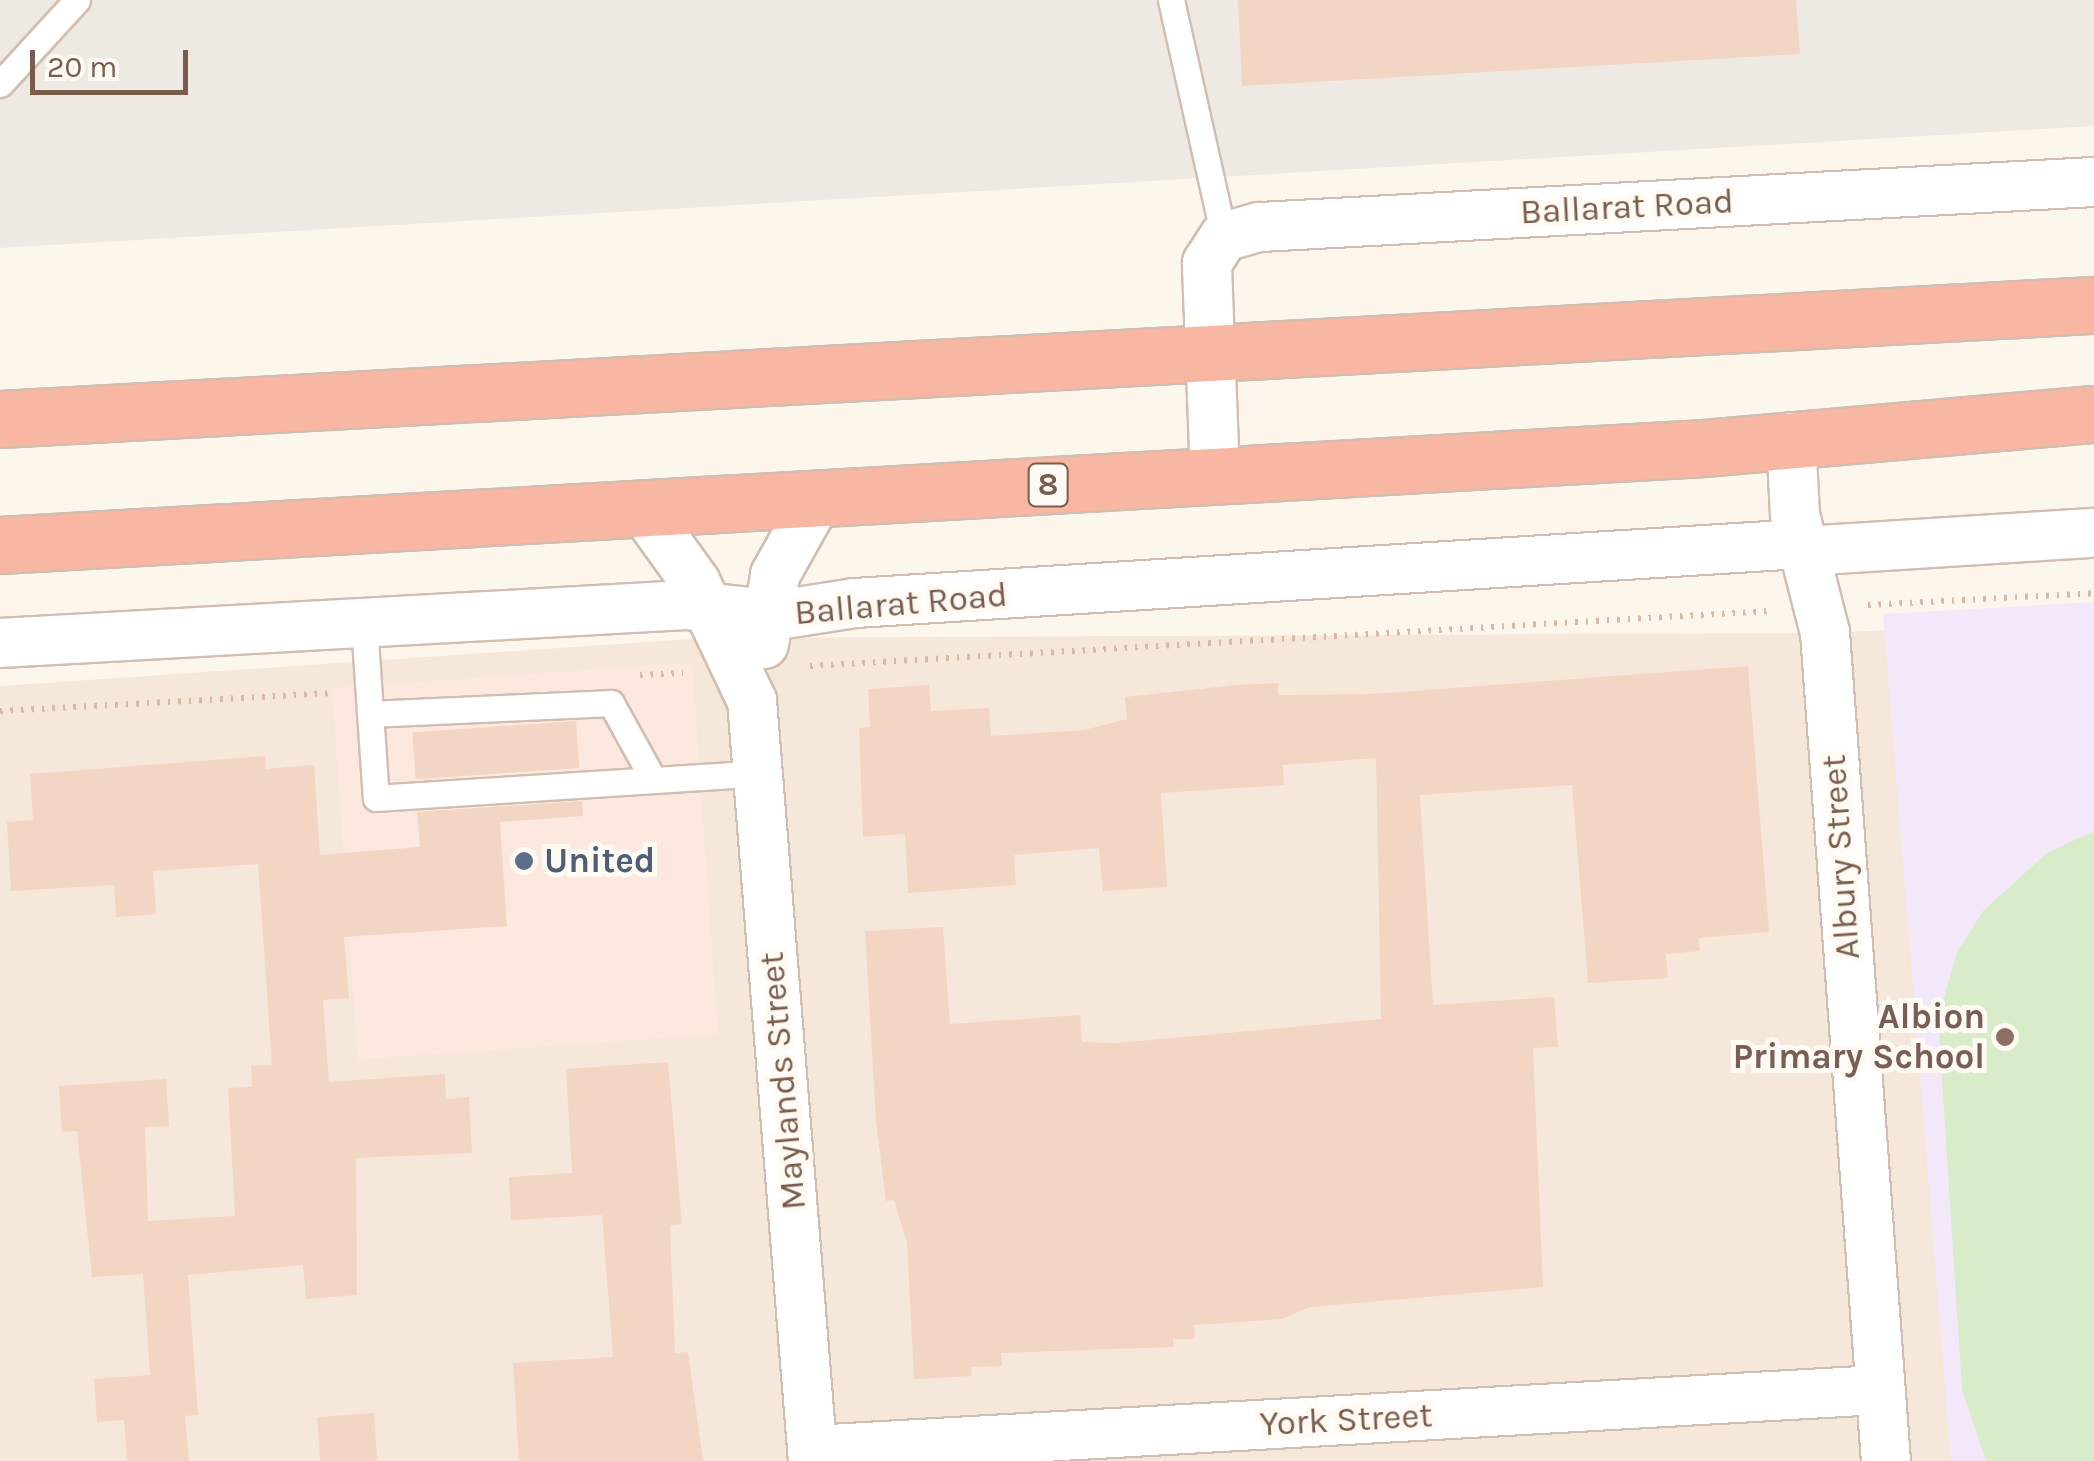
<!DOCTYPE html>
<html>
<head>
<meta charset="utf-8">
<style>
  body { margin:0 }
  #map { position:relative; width:2094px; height:1461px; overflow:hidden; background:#fdf6ec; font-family:Karla,sans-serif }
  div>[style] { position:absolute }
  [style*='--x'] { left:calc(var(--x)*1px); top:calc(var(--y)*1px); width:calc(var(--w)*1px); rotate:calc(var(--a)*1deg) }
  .residential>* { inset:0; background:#f5e8da }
  .commercial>* { inset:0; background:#fde8e0; transform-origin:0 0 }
  .industrial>* { inset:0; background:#efe9e4 }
  .education>* { inset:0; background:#f3e8fa }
  .green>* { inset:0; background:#d8ecc9 }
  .building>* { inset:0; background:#f3d5c3; transform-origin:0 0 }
  .path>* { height:6px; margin-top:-3px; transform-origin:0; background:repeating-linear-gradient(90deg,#d9b8a5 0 2.5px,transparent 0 10.5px) }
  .roads { filter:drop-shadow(2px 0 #d1beb0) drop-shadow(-2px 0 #d1beb0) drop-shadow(0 2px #d1beb0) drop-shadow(0 -2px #d1beb0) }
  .lane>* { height:25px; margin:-12.5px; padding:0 12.5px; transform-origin:12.5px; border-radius:12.5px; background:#fff }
  .street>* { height:48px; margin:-24px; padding:0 24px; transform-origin:24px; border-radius:24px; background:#fff }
  .highway>* { height:55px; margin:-27.5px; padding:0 27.5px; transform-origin:27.5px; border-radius:27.5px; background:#f7b7a3 }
  .dots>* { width:28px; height:28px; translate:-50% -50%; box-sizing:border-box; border:5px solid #fffaf3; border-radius:50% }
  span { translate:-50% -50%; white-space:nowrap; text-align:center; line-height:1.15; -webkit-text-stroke:10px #fffaf3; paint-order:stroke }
  .shield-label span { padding:2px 8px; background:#fffaf3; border:2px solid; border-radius:8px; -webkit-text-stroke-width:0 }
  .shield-label { font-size:32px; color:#7a5c4d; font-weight:700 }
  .street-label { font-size:35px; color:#7a5c4d }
  .service-label { font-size:35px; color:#4e5e75; font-weight:700 }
  .left { translate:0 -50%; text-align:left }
  .education-label { font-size:35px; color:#785e54; font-weight:700 }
  .right { translate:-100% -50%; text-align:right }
  .scale { position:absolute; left:30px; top:50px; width:158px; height:45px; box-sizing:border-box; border:5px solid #7a5c4d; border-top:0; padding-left:12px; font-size:30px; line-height:35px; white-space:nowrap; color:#7a5c4d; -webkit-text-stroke:8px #fffaf3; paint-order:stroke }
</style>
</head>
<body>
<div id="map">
  <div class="residential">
    <i style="clip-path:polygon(2094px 620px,2094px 1461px,0 1461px,0 686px,705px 638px,1825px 633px)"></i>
  </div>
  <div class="commercial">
    <i style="left:692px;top:663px;width:372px;height:361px;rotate:86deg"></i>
  </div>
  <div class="industrial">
    <i style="clip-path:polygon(0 0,2094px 0,2094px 126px,0 248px)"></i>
  </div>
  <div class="education">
    <i style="clip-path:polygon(2094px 602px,2094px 1461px,1951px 1461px,1883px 614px)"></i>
  </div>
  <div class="green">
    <i style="clip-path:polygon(2094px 831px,2094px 1461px,1986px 1461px,1962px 1390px,1938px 1018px,1957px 952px,1983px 911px,2047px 853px)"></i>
  </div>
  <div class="building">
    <i style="clip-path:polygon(1238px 0,1796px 0,1800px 54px,1242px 86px)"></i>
    <i style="clip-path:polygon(1748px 666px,1769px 932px,1698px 938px,1700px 951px,1666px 954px,1668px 978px,1588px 983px,1572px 785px,1420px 795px,1433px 1005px,1554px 997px,1558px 1047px,1533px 1048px,1543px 1287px,1310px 1307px,1282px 1319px,1194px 1325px,1195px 1339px,1173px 1339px,1173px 1347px,1001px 1353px,1002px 1366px,971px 1367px,972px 1376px,914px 1379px,907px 1243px,894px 1200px,886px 1201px,876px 1122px,865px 931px,943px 927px,950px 1024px,1080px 1015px,1082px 1042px,1117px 1043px,1381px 1019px,1376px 758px,1283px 765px,1284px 785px,1161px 793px,1167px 887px,1103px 891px,1099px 848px,1014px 855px,1016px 885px,908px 893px,905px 834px,863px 837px,859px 728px,870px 727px,868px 689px,929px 685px,931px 711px,989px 708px,991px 736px,1084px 730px,1127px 719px,1125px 697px,1237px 685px,1278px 683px,1278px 695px,1374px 694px)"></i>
    <i style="left:576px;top:721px;width:47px;height:164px;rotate:86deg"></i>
    <i style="clip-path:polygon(265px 756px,266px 769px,314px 765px,320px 855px,420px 847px,417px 812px,582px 801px,583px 816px,500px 822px,507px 926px,344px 937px,349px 998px,323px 1000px,329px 1082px,445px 1074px,446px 1099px,469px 1097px,472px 1153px,356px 1158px,357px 1295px,306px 1299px,303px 1265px,188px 1275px,198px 1415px,185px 1416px,189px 1461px,127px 1461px,124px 1420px,97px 1422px,94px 1379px,150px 1375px,143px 1274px,92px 1277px,77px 1131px,62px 1132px,59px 1086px,166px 1079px,169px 1126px,145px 1127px,148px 1221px,235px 1216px,228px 1088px,252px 1087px,251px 1066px,272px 1065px,258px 864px,153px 871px,156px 914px,116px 917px,114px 885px,11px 891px,7px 822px,33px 820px,30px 774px)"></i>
    <i style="clip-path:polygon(668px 1062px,682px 1224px,670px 1225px,675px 1353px,688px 1352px,703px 1461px,519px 1461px,513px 1363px,613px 1357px,602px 1215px,511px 1220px,509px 1177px,572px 1173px,566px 1069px)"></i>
    <i style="left:374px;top:1413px;width:48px;height:57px;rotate:86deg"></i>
  </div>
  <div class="path">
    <i style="--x:1868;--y:605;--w:226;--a:-3"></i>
    <i style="--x:810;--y:666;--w:963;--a:-3.28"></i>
    <i style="--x:640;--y:675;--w:43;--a:-2.7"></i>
    <i style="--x:0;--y:711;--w:333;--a:-3.1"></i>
  </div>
  <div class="roads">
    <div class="lane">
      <i style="--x:1171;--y:0;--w:243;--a:77.4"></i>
      <i style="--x:0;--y:84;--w:114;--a:-47.5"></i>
      <i style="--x:364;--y:624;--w:174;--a:86.1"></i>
      <i style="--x:376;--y:798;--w:384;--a:-3.7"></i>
      <i style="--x:370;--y:714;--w:241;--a:-2.6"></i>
      <i style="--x:611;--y:703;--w:87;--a:61.1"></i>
    </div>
    <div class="street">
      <i style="--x:1791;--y:437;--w:78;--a:87.1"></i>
      <i style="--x:1795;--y:515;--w:122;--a:75.7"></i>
      <i style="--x:1825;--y:633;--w:830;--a:85.79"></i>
      <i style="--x:1215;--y:475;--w:212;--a:-92.2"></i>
      <i style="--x:1207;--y:263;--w:31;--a:-57"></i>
      <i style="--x:1224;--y:237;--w:37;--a:-16"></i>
      <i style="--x:1260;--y:227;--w:835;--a:-3.09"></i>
      <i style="--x:642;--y:508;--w:92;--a:54.2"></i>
      <i style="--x:696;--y:583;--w:131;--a:64.6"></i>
      <i style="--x:752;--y:701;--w:762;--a:85.41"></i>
      <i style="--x:1805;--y:551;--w:290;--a:-3.6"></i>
      <i style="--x:0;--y:643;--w:687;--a:-3.17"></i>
      <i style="--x:686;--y:605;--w:93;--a:6.2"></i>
      <i style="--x:778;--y:615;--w:78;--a:-8.9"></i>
      <i style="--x:855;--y:603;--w:949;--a:-3.57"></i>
      <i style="--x:764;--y:644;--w:70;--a:-80.9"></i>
      <i style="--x:775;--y:575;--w:88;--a:-60.8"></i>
      <i style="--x:812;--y:1450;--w:1070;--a:-3.22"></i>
    </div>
    <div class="highway">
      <i style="--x:0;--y:419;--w:2097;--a:-3.12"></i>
      <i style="--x:0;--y:545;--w:1707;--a:-3.26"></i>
      <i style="--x:1704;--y:448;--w:391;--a:-5"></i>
    </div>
  </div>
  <div class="dots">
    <i style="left:524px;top:861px;background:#5c6f8a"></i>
    <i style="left:2005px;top:1037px;background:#8d6e63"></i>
  </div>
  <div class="shield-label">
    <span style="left:1048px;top:485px">8</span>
  </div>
  <div class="street-label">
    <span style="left:1627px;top:207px;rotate:-3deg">Ballarat Road</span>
    <span style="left:901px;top:604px;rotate:-5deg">Ballarat Road</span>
    <span style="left:1841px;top:857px;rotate:-94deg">Albury Street</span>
    <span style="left:783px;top:1081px;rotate:-95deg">Maylands Street</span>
    <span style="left:1346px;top:1420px;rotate:-3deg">York Street</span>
  </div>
  <div class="service-label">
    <span class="left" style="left:544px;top:861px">United</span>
  </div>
  <div class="education-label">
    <span class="right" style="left:1985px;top:1037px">Albion<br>Primary School</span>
  </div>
  <div class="scale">20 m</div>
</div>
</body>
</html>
